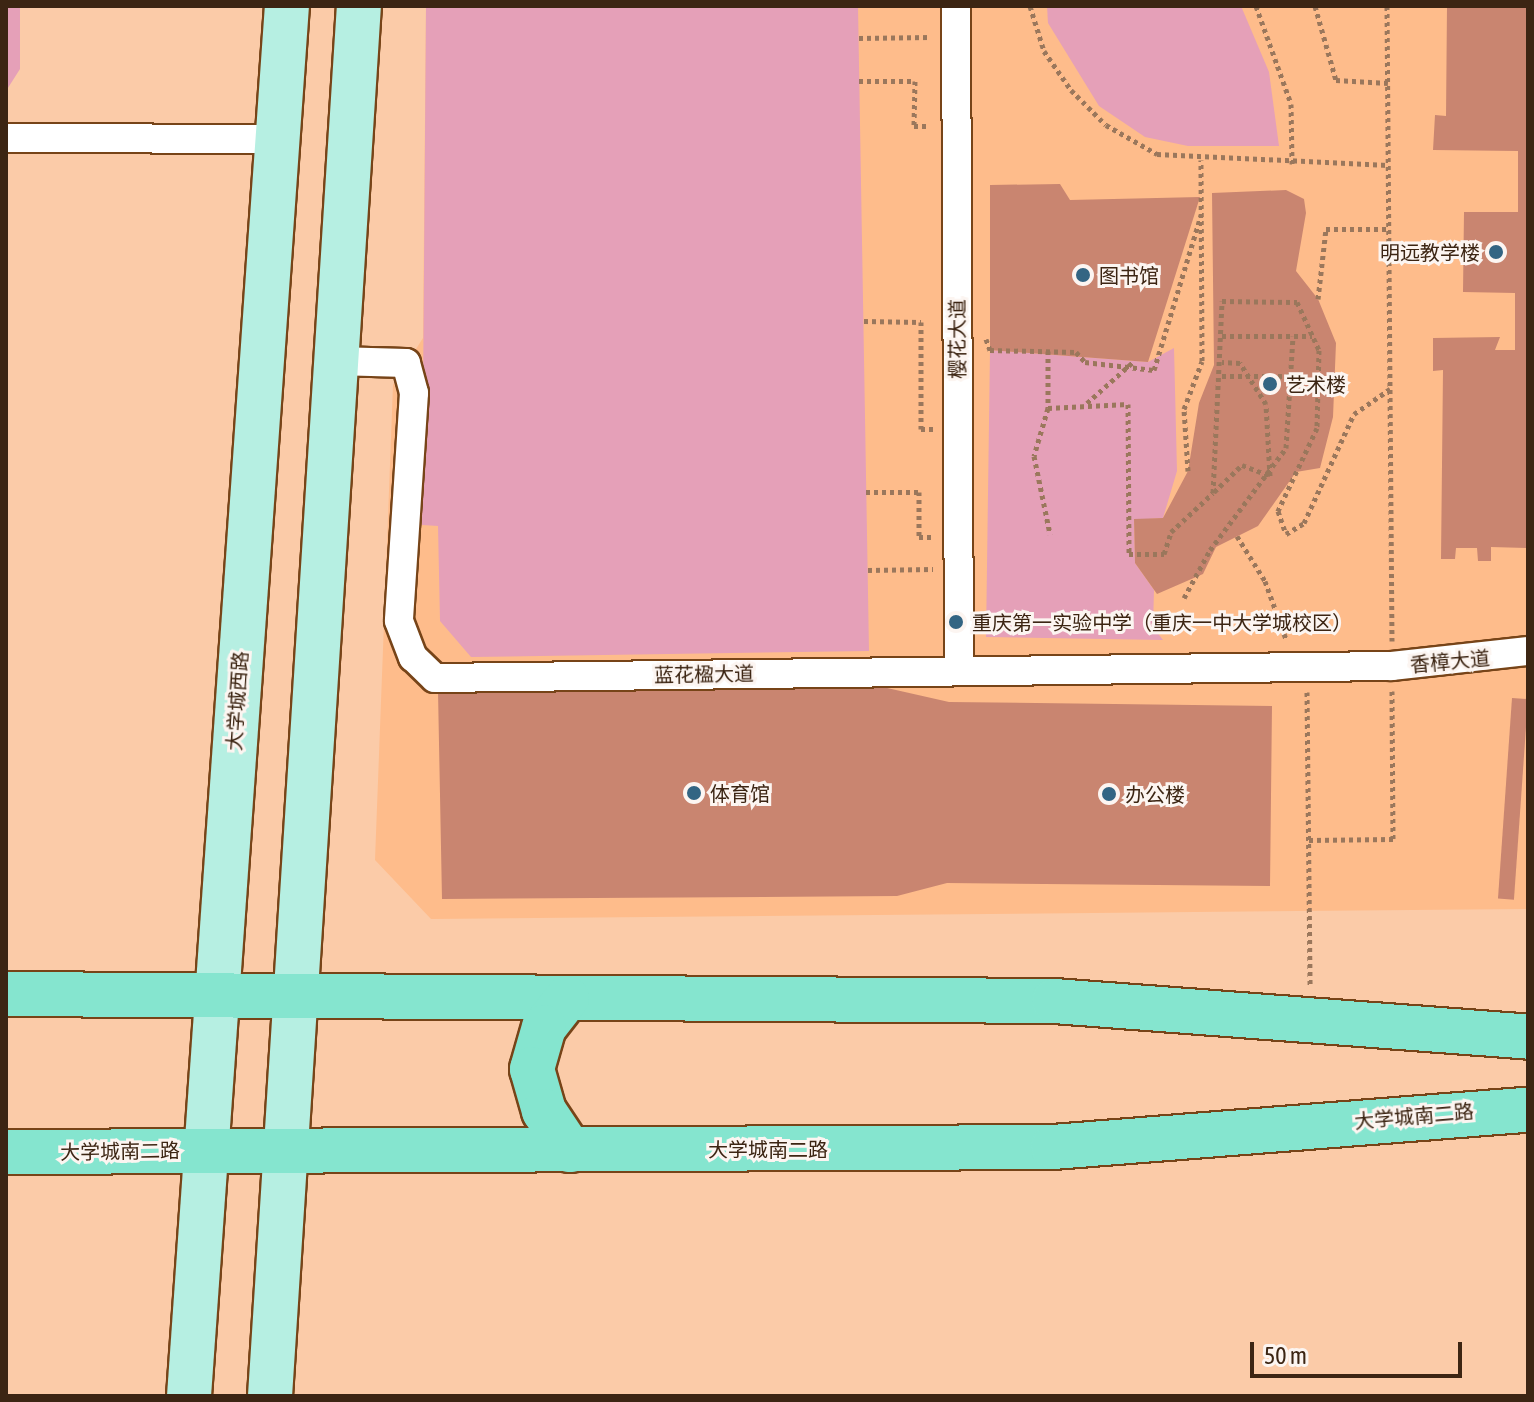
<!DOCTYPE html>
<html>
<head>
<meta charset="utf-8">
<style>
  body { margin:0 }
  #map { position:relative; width:1534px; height:1402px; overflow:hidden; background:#fbcba8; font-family:"Asap Condensed","Noto Sans SC",sans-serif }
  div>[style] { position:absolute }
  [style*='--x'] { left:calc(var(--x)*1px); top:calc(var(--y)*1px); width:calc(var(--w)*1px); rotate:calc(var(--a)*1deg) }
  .built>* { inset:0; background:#febc8b }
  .green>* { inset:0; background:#e5a0b8 }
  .building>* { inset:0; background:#c98570; transform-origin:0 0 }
  .path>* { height:5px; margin-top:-2.5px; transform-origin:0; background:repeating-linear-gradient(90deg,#9a775c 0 4px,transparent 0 8px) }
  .roads { filter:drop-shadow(2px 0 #774418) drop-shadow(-2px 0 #774418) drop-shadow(0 2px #774418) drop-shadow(0 -2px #774418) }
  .street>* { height:28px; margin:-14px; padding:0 14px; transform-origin:14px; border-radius:14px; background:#fff }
  .primary>* { height:44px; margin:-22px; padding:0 22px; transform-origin:22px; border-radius:22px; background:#b6efe2 }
  .highway>* { height:44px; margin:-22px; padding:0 22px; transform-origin:22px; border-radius:22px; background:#85e5cf }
  .dots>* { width:22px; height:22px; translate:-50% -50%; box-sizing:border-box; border:4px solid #fcf5f1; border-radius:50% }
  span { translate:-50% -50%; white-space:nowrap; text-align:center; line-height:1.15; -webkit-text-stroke:6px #fcf5f1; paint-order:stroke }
  .poi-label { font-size:20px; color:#3c2513 }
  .right { translate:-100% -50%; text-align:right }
  .left { translate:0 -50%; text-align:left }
  .street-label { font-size:20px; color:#3c2513 }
  .frame { position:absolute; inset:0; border:8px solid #3c2513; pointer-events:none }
  .scale { position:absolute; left:1250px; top:1342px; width:212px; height:36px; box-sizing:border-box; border:4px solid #3c2513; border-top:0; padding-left:10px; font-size:24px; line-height:28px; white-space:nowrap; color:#3c2513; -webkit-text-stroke:6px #fcf5f1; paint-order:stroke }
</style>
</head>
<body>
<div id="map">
  <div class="built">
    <i style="clip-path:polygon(426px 6px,1528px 6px,1528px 909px,431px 919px,375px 860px,393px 385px,423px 338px)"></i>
  </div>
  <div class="green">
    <i style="clip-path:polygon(6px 6px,20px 6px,20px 69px,6px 91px)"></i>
    <i style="clip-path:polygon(426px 6px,858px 6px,869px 651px,471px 657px,440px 621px,438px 526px,422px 525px)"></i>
    <i style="clip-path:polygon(1047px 6px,1241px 6px,1269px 72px,1279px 146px,1188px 146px,1145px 137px,1099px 106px,1048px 23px)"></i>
    <i style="clip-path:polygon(1174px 348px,1177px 471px,1163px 518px,1134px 520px,1135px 563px,1154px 590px,1153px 627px,1163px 640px,986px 637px,990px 350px,1148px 362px)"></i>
  </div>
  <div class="building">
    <i style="clip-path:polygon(1447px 6px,1528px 6px,1528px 548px,1491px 547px,1491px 561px,1478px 561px,1477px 548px,1456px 548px,1455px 559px,1441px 559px,1443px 370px,1433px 371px,1433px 338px,1500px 337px,1495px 350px,1515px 350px,1515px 293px,1463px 292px,1464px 212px,1518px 212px,1518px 151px,1433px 150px,1435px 115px,1446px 116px)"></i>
    <i style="clip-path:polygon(1060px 184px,1070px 200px,1200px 197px,1148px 362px,990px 350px,990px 185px)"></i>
    <i style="clip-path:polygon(1286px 190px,1304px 199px,1306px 213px,1296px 271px,1318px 299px,1336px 343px,1333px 417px,1320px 468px,1296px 472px,1258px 526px,1216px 547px,1203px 574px,1157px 594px,1135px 563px,1134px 519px,1163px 518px,1188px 471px,1199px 403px,1214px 365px,1212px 193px)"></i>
    <i style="clip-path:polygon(865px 683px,949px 702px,1272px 706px,1270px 886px,947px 883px,897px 896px,442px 899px,438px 691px)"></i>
    <i style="left:1512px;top:698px;width:16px;height:201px;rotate:4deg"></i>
  </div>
  <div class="path">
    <i style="--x:1030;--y:6;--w:47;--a:72.7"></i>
    <i style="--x:1044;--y:51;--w:47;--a:55.3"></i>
    <i style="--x:1071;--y:90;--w:49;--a:45"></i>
    <i style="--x:1106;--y:125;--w:59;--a:29.6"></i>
    <i style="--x:1157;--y:154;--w:231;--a:2.7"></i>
    <i style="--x:1256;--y:6;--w:104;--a:70.3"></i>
    <i style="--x:1291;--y:104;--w:60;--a:89"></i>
    <i style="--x:1315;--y:6;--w:77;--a:74.2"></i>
    <i style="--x:1336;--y:80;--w:52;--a:3.3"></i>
    <i style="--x:1387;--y:6;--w:635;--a:89.55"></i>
    <i style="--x:859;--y:38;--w:72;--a:-0.8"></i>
    <i style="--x:859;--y:81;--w:56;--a:0"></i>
    <i style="--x:915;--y:81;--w:45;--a:91.3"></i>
    <i style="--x:914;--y:126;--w:15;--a:0"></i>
    <i style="--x:1318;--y:299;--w:70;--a:-83.5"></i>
    <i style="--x:1326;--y:229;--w:63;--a:0"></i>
    <i style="--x:864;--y:321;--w:57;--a:1"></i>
    <i style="--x:921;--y:322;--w:107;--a:90"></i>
    <i style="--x:921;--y:429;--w:12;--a:0"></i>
    <i style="--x:1222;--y:336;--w:90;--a:0"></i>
    <i style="--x:986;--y:339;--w:12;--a:70"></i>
    <i style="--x:990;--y:350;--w:86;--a:1.3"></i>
    <i style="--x:1076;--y:352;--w:13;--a:48"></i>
    <i style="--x:1085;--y:362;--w:69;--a:6.6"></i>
    <i style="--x:1154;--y:370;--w:162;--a:-73.1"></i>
    <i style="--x:1048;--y:351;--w:57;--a:90"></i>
    <i style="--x:1048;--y:408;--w:50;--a:106.3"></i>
    <i style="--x:1034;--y:456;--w:80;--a:78.4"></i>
    <i style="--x:1222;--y:376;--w:71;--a:0"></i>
    <i style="--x:1087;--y:403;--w:62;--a:-41.7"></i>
    <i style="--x:1048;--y:408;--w:80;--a:-2.9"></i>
    <i style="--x:1128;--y:404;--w:150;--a:89.6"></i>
    <i style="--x:1129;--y:554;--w:35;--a:0"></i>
    <i style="--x:1164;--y:554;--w:23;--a:-72"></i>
    <i style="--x:1171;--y:532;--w:57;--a:-42.9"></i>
    <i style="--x:1213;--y:493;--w:192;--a:-87.3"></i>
    <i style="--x:1222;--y:301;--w:75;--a:0.8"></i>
    <i style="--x:1297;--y:302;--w:53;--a:65.4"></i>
    <i style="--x:1319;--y:350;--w:78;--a:91.5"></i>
    <i style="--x:1317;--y:428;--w:92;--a:115.2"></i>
    <i style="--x:1278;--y:511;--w:24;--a:71"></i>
    <i style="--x:1286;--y:534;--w:21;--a:-31"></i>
    <i style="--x:1304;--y:523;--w:120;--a:-65.4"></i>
    <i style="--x:1354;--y:414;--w:44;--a:-34.8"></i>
    <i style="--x:1188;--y:471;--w:62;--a:-93.7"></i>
    <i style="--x:1184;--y:409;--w:51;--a:-69.4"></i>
    <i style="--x:1202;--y:361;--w:201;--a:-90.3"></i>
    <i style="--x:866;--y:492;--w:53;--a:0"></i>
    <i style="--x:919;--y:492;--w:45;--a:90"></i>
    <i style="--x:919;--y:537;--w:14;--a:0"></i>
    <i style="--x:1214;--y:492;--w:39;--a:-44"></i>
    <i style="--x:1242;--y:465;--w:30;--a:21"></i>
    <i style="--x:1270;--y:476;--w:72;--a:-93.2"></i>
    <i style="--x:1266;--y:404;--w:49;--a:-122.4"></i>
    <i style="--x:1240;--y:363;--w:18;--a:-177"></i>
    <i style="--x:1237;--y:536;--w:53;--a:58.1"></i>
    <i style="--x:1265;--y:581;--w:62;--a:70.1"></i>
    <i style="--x:868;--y:570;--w:65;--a:-0.9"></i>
    <i style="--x:1184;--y:598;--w:55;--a:-61.6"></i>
    <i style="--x:1210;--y:550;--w:127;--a:-53.3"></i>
    <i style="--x:1286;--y:448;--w:112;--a:-86.4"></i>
    <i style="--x:1307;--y:692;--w:294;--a:89.4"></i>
    <i style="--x:1309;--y:840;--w:84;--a:-0.7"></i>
    <i style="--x:1393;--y:839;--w:148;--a:-90.4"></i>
  </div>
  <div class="roads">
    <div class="street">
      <i style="--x:956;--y:6;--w:665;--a:89.74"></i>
      <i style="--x:6;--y:138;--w:272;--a:0.2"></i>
      <i style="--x:336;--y:361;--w:70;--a:1.6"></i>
      <i style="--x:406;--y:363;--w:31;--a:75"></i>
      <i style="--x:414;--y:393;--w:228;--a:93.8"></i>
      <i style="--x:399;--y:621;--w:39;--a:69"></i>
      <i style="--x:413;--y:657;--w:30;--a:44"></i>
      <i style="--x:435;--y:678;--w:957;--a:-0.72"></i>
      <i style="--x:1392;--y:666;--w:137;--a:-6.3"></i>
    </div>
    <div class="primary">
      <i style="--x:189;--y:1396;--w:1393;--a:-85.97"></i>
      <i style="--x:270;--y:1396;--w:1393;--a:-86.34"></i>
    </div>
    <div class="highway">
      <i style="--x:6;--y:994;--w:1048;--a:0.38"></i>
      <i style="--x:1054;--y:1001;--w:475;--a:4.3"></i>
      <i style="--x:567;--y:998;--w:37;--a:128"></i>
      <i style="--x:544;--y:1027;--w:44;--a:105.9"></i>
      <i style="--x:532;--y:1069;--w:44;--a:74.1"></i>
      <i style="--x:544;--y:1111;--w:47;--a:56.3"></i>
      <i style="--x:6;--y:1152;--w:1047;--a:-0.27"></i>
      <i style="--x:1053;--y:1147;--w:476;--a:-4.5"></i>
    </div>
  </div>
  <div class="dots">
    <i style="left:1496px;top:252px;background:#336583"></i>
    <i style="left:1083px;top:275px;background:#336583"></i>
    <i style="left:1270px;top:384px;background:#336583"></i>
    <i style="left:956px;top:622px;background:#336583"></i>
    <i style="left:694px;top:793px;background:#336583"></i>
    <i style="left:1109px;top:794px;background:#336583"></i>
  </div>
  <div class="poi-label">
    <span class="right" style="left:1480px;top:252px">明远教学楼</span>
    <span class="left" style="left:1099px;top:275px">图书馆</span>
    <span class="left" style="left:1286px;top:384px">艺术楼</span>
    <span class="left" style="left:972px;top:622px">重庆第一实验中学（重庆一中大学城校区）</span>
    <span class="left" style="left:710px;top:793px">体育馆</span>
    <span class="left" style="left:1125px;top:794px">办公楼</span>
  </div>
  <div class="street-label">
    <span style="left:957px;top:339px;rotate:-90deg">樱花大道</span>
    <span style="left:1450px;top:661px;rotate:-5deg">香樟大道</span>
    <span style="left:704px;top:674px;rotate:-1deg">蓝花楹大道</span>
    <span style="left:237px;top:701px;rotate:-86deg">大学城西路</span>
    <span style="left:1414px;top:1116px;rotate:-5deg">大学城南二路</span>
    <span style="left:768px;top:1149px">大学城南二路</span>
    <span style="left:120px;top:1151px;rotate:-1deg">大学城南二路</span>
  </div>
  <div class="frame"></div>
  <div class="scale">50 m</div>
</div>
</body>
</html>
